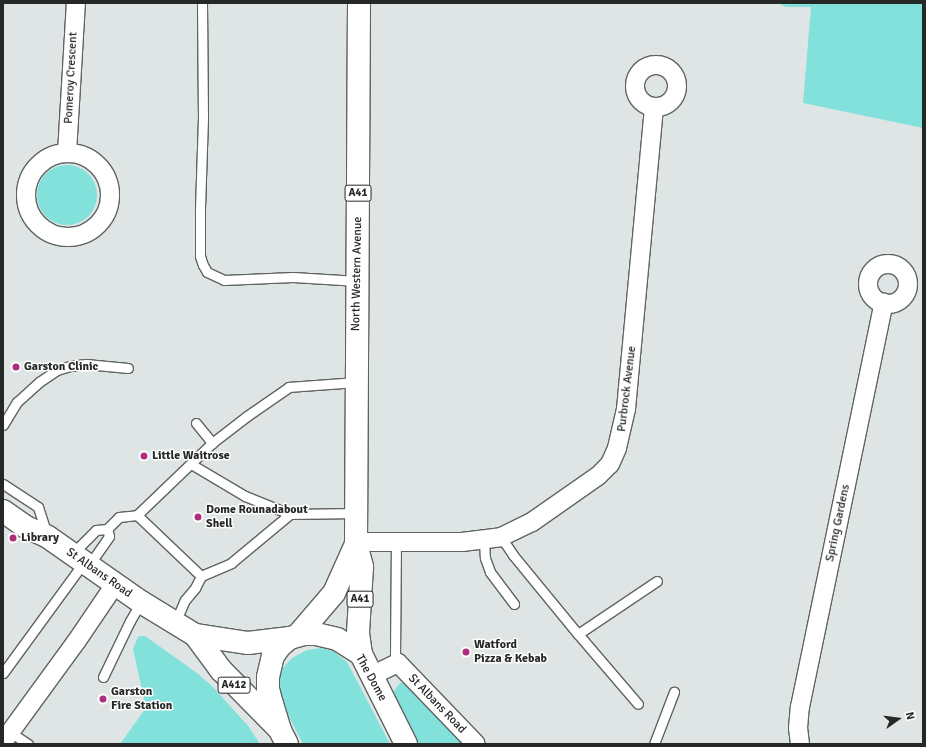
<!DOCTYPE html>
<html>
<head>
<meta charset="utf-8">
<style>
  body { margin:0 }
  #map { position:relative; width:926px; height:747px; overflow:hidden; background:#dfe5e4; font-family:Signika,sans-serif }
  div>[style] { position:absolute }
  [style*='--x'] { left:calc(var(--x)*1px); top:calc(var(--y)*1px); width:calc(var(--w)*1px); rotate:calc(var(--a)*1deg) }
  .green>* { inset:0; background:#83e1db }
  .round { border-radius:50% }
  .roads { filter:drop-shadow(1px 0 #5f6463) drop-shadow(-1px 0 #5f6463) drop-shadow(0 1px #5f6463) drop-shadow(0 -1px #5f6463) }
  .service>* { height:9px; margin:-4.5px; padding:0 4.5px; transform-origin:4.5px; border-radius:4.5px; background:#fff }
  .minor>* { height:18px; margin:-9px; padding:0 9px; transform-origin:9px; border-radius:9px; background:#fff }
  .minor>.ring { margin:-9px; padding:0; box-sizing:content-box; background:none; border:18px solid #fff; border-radius:50% }
  .primary>* { height:22px; margin:-11px; padding:0 11px; transform-origin:11px; border-radius:11px; background:#fff }
  .trunk>* { height:22px; margin:-11px; padding:0 11px; transform-origin:11px; border-radius:11px; background:#fff }
  .dots>* { width:11px; height:11px; translate:-50% -50%; box-sizing:border-box; border:2px solid #fff; border-radius:50% }
  span { translate:-50% -50%; white-space:nowrap; text-align:center; line-height:1.15; -webkit-text-stroke:3px #fff; paint-order:stroke }
  .shield-label span { padding:1px 3px; background:#fff; border:1px solid; border-radius:3px; -webkit-text-stroke-width:0 }
  .shield-label { font-size:11px; color:#262828; font-weight:700 }
  .street-label { font-size:12px; color:#262828 }
  .poi-label { font-size:12px; color:#262828; font-weight:700 }
  .left { translate:0 -50%; text-align:left }
  .frame { position:absolute; inset:0; border:4px solid #262828; pointer-events:none }
  .north { position:absolute; left:878px; top:699px; width:40px; height:40px; -webkit-text-stroke:3px #fff; paint-order:stroke; rotate:76deg; font-size:11px; font-weight:700; line-height:16px; text-align:center; color:#262828 }
  .north::after { content:''; display:block; margin:auto; width:14px; height:18px; background:#262828; clip-path:polygon(50% 0,100% 100%,50% 72%,0 100%) }
</style>
</head>
<body>
<div id="map">
  <div class="green">
    <i style="clip-path:polygon(778px 3px,923px 3px,923px 128px,803px 103px,811px 7px,786px 7px)"></i>
    <i class="round" style="left:37px;top:165px;width:60px;height:60px"></i>
    <i style="clip-path:polygon(141px 636px,145px 636px,197px 673px,213px 687px,249px 727px,260px 744px,120px 744px,146px 708px,133px 649px,138px 637px)"></i>
    <i style="clip-path:polygon(321px 648px,333px 651px,347px 662px,390px 744px,303px 744px,281px 701px,278px 681px,283px 668px,292px 658px,307px 650px)"></i>
    <i style="clip-path:polygon(407px 682px,468px 744px,419px 744px,406px 722px,393px 692px,400px 683px)"></i>
  </div>
  <div class="roads">
    <div class="service">
      <i style="--x:202;--y:3;--w:115;--a:89.5"></i>
      <i style="--x:203;--y:118;--w:92;--a:91.9"></i>
      <i style="--x:200;--y:210;--w:46;--a:90"></i>
      <i style="--x:200;--y:256;--w:9;--a:72"></i>
      <i style="--x:203;--y:265;--w:8;--a:60"></i>
      <i style="--x:207;--y:272;--w:19;--a:25"></i>
      <i style="--x:224;--y:280;--w:69;--a:-2.5"></i>
      <i style="--x:293;--y:277;--w:65;--a:3.5"></i>
      <i style="--x:196;--y:423;--w:26;--a:51"></i>
      <i style="--x:3;--y:425;--w:27;--a:-59"></i>
      <i style="--x:17;--y:402;--w:30;--a:-42"></i>
      <i style="--x:39;--y:382;--w:22;--a:-34"></i>
      <i style="--x:57;--y:370;--w:14;--a:-17"></i>
      <i style="--x:70;--y:366;--w:16;--a:-7"></i>
      <i style="--x:86;--y:364;--w:42;--a:5.4"></i>
      <i style="--x:191;--y:464;--w:63;--a:30.7"></i>
      <i style="--x:245;--y:496;--w:48;--a:21.8"></i>
      <i style="--x:3;--y:484;--w:42;--a:33.3"></i>
      <i style="--x:38;--y:507;--w:28;--a:72"></i>
      <i style="--x:137;--y:515;--w:88;--a:43.6"></i>
      <i style="--x:501;--y:537;--w:22;--a:56"></i>
      <i style="--x:513;--y:555;--w:102;--a:50.6"></i>
      <i style="--x:578;--y:634;--w:92;--a:49.4"></i>
      <i style="--x:396;--y:541;--w:113;--a:90.5"></i>
      <i style="--x:395;--y:654;--w:9;--a:72"></i>
      <i style="--x:484;--y:541;--w:17;--a:87"></i>
      <i style="--x:485;--y:558;--w:15;--a:70"></i>
      <i style="--x:490;--y:572;--w:40;--a:53"></i>
      <i style="--x:72;--y:554;--w:34;--a:-45"></i>
      <i style="--x:96;--y:530;--w:11;--a:-5"></i>
      <i style="--x:107;--y:529;--w:17;--a:-45"></i>
      <i style="--x:119;--y:517;--w:18;--a:-6"></i>
      <i style="--x:137;--y:515;--w:104;--a:-43.8"></i>
      <i style="--x:212;--y:443;--w:44;--a:-37.6"></i>
      <i style="--x:247;--y:416;--w:51;--a:-34.6"></i>
      <i style="--x:289;--y:387;--w:67;--a:-4.3"></i>
      <i style="--x:89;--y:565;--w:35;--a:-55"></i>
      <i style="--x:109;--y:536;--w:7;--a:-106"></i>
      <i style="--x:175;--y:623;--w:25;--a:-67"></i>
      <i style="--x:185;--y:600;--w:16;--a:-50"></i>
      <i style="--x:195;--y:588;--w:13;--a:-63"></i>
      <i style="--x:201;--y:576;--w:33;--a:-23"></i>
      <i style="--x:231;--y:563;--w:77;--a:-39.7"></i>
      <i style="--x:290;--y:514;--w:67;--a:-0.9"></i>
      <i style="--x:578;--y:634;--w:95;--a:-33.9"></i>
      <i style="--x:3;--y:673;--w:137;--a:-53.9"></i>
      <i style="--x:103;--y:677;--w:62;--a:-64.3"></i>
      <i style="--x:130;--y:621;--w:22;--a:-60"></i>
      <i style="--x:10;--y:732;--w:22;--a:34"></i>
      <i style="--x:654;--y:744;--w:56;--a:-69"></i>
    </div>
    <div class="minor">
      <i class="ring" style="left:635px;top:65px;width:24px;height:24px"></i>
      <i class="ring" style="left:26px;top:153px;width:66px;height:66px"></i>
      <i style="--x:67;--y:153;--w:150;--a:-86.6"></i>
      <i class="ring" style="left:868px;top:264px;width:22px;height:22px"></i>
      <i style="--x:356;--y:542;--w:106;--a:0"></i>
      <i style="--x:462;--y:542;--w:39;--a:-7"></i>
      <i style="--x:501;--y:537;--w:34;--a:-26"></i>
      <i style="--x:532;--y:522;--w:80;--a:-34.9"></i>
      <i style="--x:598;--y:476;--w:17;--a:-45"></i>
      <i style="--x:610;--y:464;--w:17;--a:-66"></i>
      <i style="--x:617;--y:448;--w:40;--a:-77"></i>
      <i style="--x:626;--y:409;--w:303;--a:-84.7"></i>
      <i style="--x:371;--y:676;--w:30;--a:-26"></i>
      <i style="--x:398;--y:663;--w:112;--a:46.1"></i>
      <i style="--x:3;--y:742;--w:124;--a:-53.9"></i>
      <i style="--x:76;--y:642;--w:71;--a:-55.9"></i>
      <i style="--x:800;--y:744;--w:16;--a:-97"></i>
      <i style="--x:798;--y:728;--w:21;--a:-85"></i>
      <i style="--x:800;--y:707;--w:413;--a:-78.3"></i>
    </div>
    <div class="primary">
      <i style="--x:3;--y:511;--w:28;--a:35"></i>
      <i style="--x:26;--y:527;--w:24;--a:24"></i>
      <i style="--x:48;--y:537;--w:113;--a:35"></i>
      <i style="--x:141;--y:602;--w:63;--a:31.4"></i>
      <i style="--x:195;--y:635;--w:54;--a:8.6"></i>
      <i style="--x:248;--y:643;--w:42;--a:-6.8"></i>
      <i style="--x:195;--y:635;--w:44;--a:53.4"></i>
      <i style="--x:221;--y:670;--w:84;--a:45.5"></i>
    </div>
    <div class="trunk">
      <i style="--x:359;--y:3;--w:541;--a:90.32"></i>
      <i style="--x:356;--y:544;--w:24;--a:75"></i>
      <i style="--x:362;--y:567;--w:66;--a:93.5"></i>
      <i style="--x:358;--y:633;--w:21;--a:82"></i>
      <i style="--x:298;--y:635;--w:55;--a:-49.4"></i>
      <i style="--x:334;--y:593;--w:54;--a:-65.8"></i>
      <i style="--x:287;--y:744;--w:16;--a:-117"></i>
      <i style="--x:280;--y:730;--w:27;--a:-107"></i>
      <i style="--x:272;--y:704;--w:16;--a:-105"></i>
      <i style="--x:268;--y:689;--w:12;--a:-90"></i>
      <i style="--x:268;--y:677;--w:22;--a:-77"></i>
      <i style="--x:273;--y:656;--w:12;--a:-55"></i>
      <i style="--x:280;--y:646;--w:13;--a:-39"></i>
      <i style="--x:290;--y:638;--w:15;--a:-16"></i>
      <i style="--x:304;--y:634;--w:12;--a:0"></i>
      <i style="--x:316;--y:634;--w:22;--a:13"></i>
      <i style="--x:337;--y:639;--w:28;--a:32"></i>
      <i style="--x:361;--y:654;--w:101;--a:63.4"></i>
    </div>
  </div>
  <div class="dots">
    <i style="left:16px;top:367px;background:#ad2e7c"></i>
    <i style="left:144px;top:456px;background:#ad2e7c"></i>
    <i style="left:198px;top:517px;background:#ad2e7c"></i>
    <i style="left:13px;top:538px;background:#ad2e7c"></i>
    <i style="left:466px;top:652px;background:#ad2e7c"></i>
    <i style="left:103px;top:699px;background:#ad2e7c"></i>
  </div>
  <div class="shield-label">
    <span style="left:358px;top:193px">A41</span>
    <span style="left:360px;top:599px">A41</span>
    <span style="left:234px;top:685px">A412</span>
  </div>
  <div class="street-label">
    <span style="left:71px;top:78px;rotate:-87deg">Pomeroy Crescent</span>
    <span style="left:357px;top:274px;rotate:-89deg">North Western Avenue</span>
    <span style="left:627px;top:389px;rotate:-83deg">Purbrock Avenue</span>
    <span style="left:838px;top:523px;rotate:-78deg">Spring Gardens</span>
    <span style="left:99px;top:573px;rotate:35deg">St Albans Road</span>
    <span style="left:371px;top:678px;rotate:61deg">The Dome</span>
    <span style="left:437px;top:704px;rotate:46deg">St Albans Road</span>
  </div>
  <div class="poi-label">
    <span class="left" style="left:24px;top:367px">Garston Clinic</span>
    <span class="left" style="left:152px;top:456px">Little Waitrose</span>
    <span class="left" style="left:206px;top:517px">Dome Rounadabout<br>Shell</span>
    <span class="left" style="left:21px;top:538px">Library</span>
    <span class="left" style="left:474px;top:652px">Watford<br>Pizza &amp; Kebab</span>
    <span class="left" style="left:111px;top:699px">Garston<br>Fire Station</span>
  </div>
  <div class="frame"></div>
  <div class="north">N</div>
</div>
</body>
</html>
